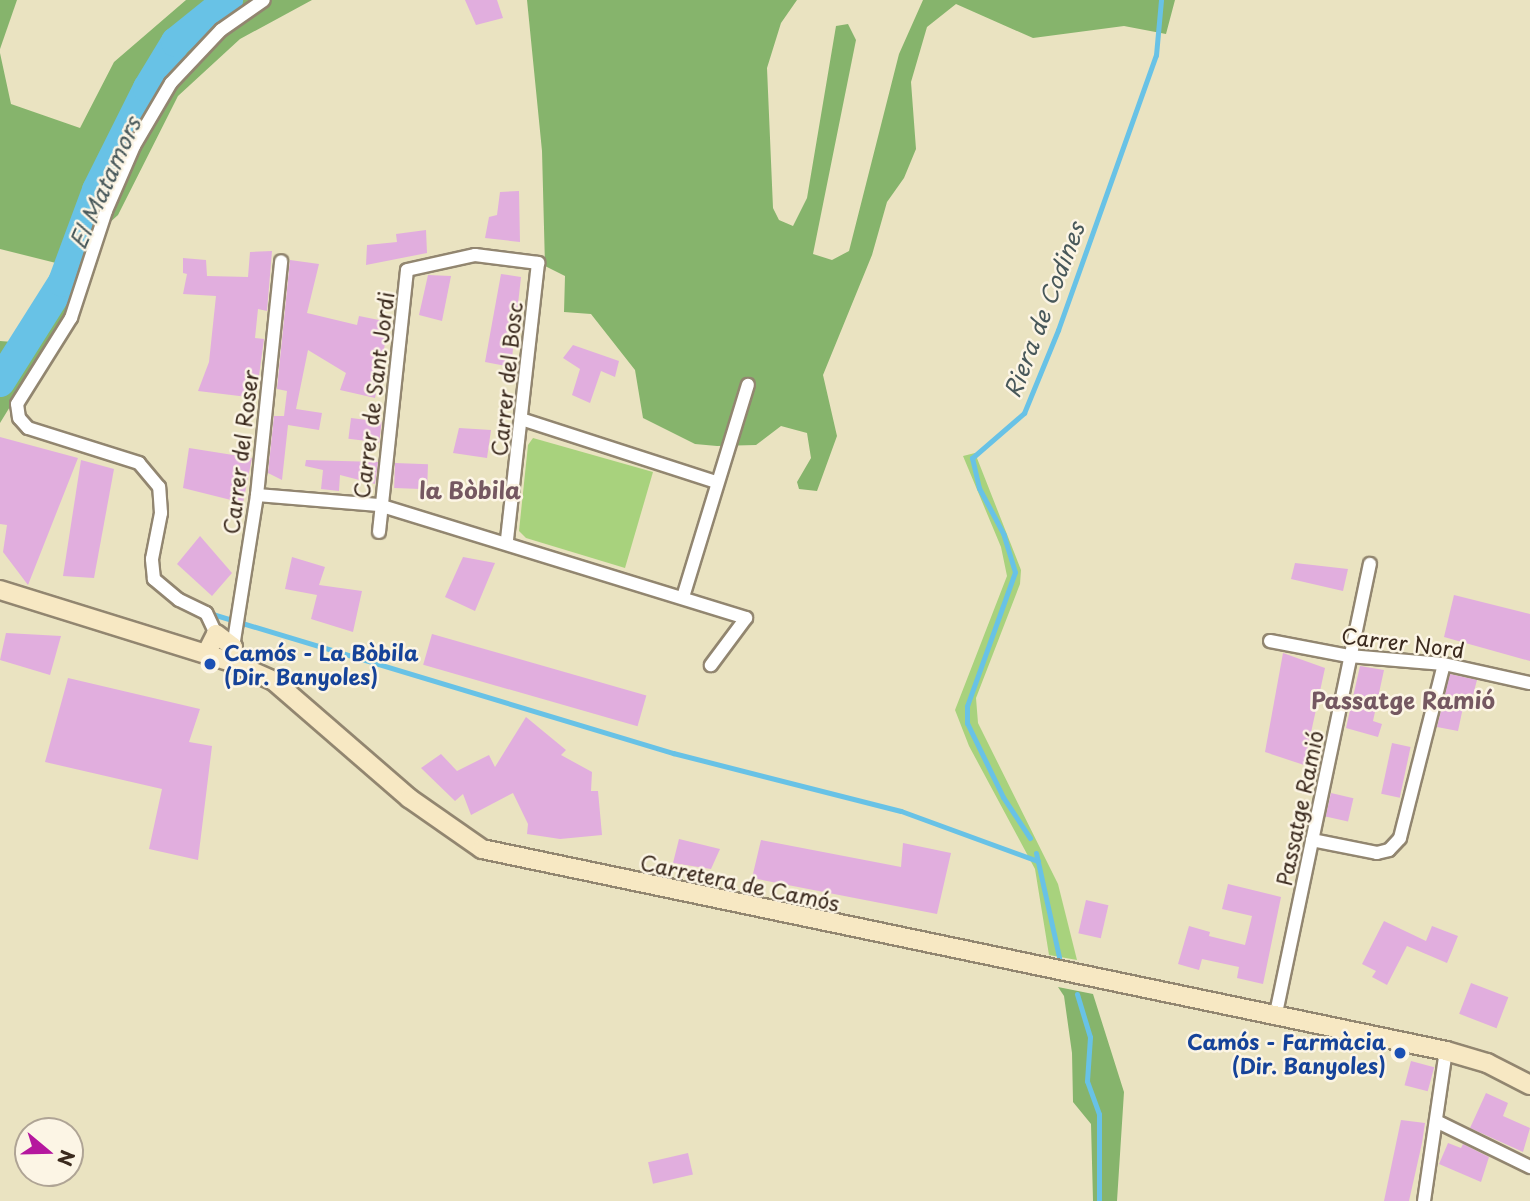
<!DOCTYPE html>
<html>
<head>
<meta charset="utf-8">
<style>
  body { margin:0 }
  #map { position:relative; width:1530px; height:1201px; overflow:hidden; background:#eae3c1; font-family:"Playpen Sans",sans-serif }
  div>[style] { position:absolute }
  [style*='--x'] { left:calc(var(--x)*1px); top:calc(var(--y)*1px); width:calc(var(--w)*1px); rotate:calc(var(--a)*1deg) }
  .green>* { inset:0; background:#a8d27d }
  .forest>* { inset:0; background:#86b46c }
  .stream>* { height:5px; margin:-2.5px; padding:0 2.5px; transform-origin:2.5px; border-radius:2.5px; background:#68c2e6 }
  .river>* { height:30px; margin:-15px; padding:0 15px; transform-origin:15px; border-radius:15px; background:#68c2e6 }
  .building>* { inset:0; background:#e1aede; transform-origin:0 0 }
  .roads { filter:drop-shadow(2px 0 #928670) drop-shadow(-2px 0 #928670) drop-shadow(0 2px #928670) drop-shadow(0 -2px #928670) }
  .street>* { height:12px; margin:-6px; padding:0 6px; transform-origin:6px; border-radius:6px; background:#fff }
  .secondary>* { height:18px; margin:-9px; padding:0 9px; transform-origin:9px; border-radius:9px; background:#f7e8c3 }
  .dots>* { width:19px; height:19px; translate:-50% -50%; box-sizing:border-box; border:4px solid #fcf5e5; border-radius:50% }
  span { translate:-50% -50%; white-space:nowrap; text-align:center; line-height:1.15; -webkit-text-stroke:5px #fcf5e5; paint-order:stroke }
  .street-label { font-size:21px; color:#3b2a1e }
  .transit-label { font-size:21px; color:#164399; font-weight:700 }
  .left { translate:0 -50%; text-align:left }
  .right { translate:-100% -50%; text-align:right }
  .water-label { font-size:23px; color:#48585a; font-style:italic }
  .neighbourhood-label { font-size:23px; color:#755861; font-weight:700 }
  .north { position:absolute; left:14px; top:1117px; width:70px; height:70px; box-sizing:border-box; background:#fcf5e5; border:2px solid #afa495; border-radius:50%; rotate:109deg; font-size:19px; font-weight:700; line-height:28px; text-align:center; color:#3b2a1e }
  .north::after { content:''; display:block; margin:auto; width:24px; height:32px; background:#b5179e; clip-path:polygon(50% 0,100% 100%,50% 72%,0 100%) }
</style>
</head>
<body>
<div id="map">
  <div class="green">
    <i style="clip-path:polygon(533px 438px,653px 472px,625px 568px,526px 538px,519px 531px,528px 445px)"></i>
    <i style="clip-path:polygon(975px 453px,1021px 570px,1020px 584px,976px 698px,978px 723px,1058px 884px,1077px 960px,1049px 955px,1035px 869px,969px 746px,955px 710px,1007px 576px,1001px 547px,963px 456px)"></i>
  </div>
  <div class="forest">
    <i style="clip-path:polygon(0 0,17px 0,0 49px)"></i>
    <i style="clip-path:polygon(186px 0,312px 0,240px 39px,178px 96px,118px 215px,96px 235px,68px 312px,0 423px,0 341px,13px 342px,47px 291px,56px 263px,0 249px,0 53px,11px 104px,80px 128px,114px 62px)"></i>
    <i style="clip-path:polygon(527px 0,797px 0,781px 23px,767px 68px,773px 208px,779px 220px,793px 226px,807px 198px,836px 26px,848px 24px,856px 40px,813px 254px,832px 260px,849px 251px,899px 54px,923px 0,1175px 0,1166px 34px,1124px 26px,1033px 38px,956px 4px,927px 27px,911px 82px,916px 149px,904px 178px,887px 202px,872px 255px,823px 375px,837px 436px,817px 491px,799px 489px,797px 482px,811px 458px,807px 433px,781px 426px,756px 445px,717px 446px,695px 444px,643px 418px,635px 370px,591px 314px,564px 312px,565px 276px,545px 266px,542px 151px)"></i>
    <i style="clip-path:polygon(1058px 987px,1093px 994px,1124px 1092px,1117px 1201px,1093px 1201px,1091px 1124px,1073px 1102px,1072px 1053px,1064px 996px)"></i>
  </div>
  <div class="stream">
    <i style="--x:209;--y:613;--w:485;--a:16.8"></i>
    <i style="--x:673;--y:753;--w:235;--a:14.3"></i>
    <i style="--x:901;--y:811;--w:146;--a:20.1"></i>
    <i style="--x:1030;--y:838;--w:49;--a:-123.4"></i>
    <i style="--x:1003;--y:797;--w:82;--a:-115.9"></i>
    <i style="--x:967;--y:723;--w:17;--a:-90"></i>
    <i style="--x:967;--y:706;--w:142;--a:-70.3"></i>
    <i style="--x:1015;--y:572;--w:39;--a:-107"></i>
    <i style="--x:1004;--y:535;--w:53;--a:-118"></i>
    <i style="--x:979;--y:488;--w:31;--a:-103"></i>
    <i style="--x:972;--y:458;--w:69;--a:-40.9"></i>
    <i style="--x:1024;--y:413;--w:90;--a:-67.7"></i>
    <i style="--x:1058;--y:330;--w:292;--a:-70.4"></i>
    <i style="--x:1156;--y:55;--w:55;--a:-84.8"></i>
    <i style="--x:1036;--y:853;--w:107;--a:77.5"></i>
    <i style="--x:1077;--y:994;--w:45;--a:73.2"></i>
    <i style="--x:1090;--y:1037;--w:44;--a:93.9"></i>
    <i style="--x:1087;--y:1081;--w:35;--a:70"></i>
    <i style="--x:1099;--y:1114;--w:87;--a:90"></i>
  </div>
  <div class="river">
    <i style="--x:0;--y:382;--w:118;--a:-57.8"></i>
    <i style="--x:63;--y:282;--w:98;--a:-69.7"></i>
    <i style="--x:97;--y:190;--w:114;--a:-63.4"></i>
    <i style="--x:148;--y:88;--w:54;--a:-58.7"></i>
    <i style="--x:176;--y:42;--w:67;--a:-38.9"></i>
  </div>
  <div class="building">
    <i style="clip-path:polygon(465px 0,497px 0,503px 18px,476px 25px)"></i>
    <i style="clip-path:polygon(519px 191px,520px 242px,485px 238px,489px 217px,497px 215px,500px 192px)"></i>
    <i style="clip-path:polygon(426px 230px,427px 253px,366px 265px,367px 245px,397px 242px,396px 234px)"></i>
    <i style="clip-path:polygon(272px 251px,267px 311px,258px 309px,255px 338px,264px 339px,256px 398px,198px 391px,209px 362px,216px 296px,183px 294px,187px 274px,183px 273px,183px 258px,206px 260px,207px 276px,248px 277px,250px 252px)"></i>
    <i style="clip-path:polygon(290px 260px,319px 264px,307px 313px,357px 325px,359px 316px,389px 322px,375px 398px,340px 390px,346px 373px,308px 350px,296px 409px,322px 413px,319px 430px,288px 425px,282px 480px,268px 473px,274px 416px,284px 416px,287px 391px,277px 389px)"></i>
    <i style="clip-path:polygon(501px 274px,521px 277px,511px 367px,485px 362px)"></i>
    <i style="clip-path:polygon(428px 275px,451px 276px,442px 321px,419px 315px)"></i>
    <i style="clip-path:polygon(573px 345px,619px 361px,615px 377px,601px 371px,590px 403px,572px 395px,580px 369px,563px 358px)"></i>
    <i style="left:351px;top:418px;width:31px;height:21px;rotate:7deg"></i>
    <i style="clip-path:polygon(459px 428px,491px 430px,487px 458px,453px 453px)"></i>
    <i style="clip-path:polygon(0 437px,78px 458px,28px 585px,3px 552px,7px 525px,0 524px)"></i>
    <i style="clip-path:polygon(189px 448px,252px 458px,243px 503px,183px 488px)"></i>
    <i style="clip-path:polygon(81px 460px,114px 469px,94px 578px,63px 576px)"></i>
    <i style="clip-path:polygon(306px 460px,378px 462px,375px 484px,340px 475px,339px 491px,321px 489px,323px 470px,305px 466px)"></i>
    <i style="left:395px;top:463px;width:33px;height:25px;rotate:2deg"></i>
    <i style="clip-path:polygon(200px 536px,232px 573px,212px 596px,177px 564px)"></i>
    <i style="clip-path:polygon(292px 557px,325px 567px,319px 585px,362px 591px,353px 632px,311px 619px,317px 595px,285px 589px)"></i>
    <i style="clip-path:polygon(463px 557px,495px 563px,475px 611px,445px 597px)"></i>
    <i style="clip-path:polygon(1295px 563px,1348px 569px,1343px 591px,1291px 579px)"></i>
    <i style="clip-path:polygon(1454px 595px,1530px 614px,1530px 661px,1444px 637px)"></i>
    <i style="clip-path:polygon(6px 633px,61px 636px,50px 675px,0 660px)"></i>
    <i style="left:432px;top:634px;width:223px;height:32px;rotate:16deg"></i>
    <i style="clip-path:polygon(1283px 653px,1325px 668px,1304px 765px,1265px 752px)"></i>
    <i style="clip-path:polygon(1360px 666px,1384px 670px,1373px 721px,1382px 724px,1378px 737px,1346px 728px)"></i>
    <i style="clip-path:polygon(1450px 674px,1477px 680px,1472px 699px,1465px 698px,1458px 731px,1437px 727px)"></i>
    <i style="clip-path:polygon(68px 678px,200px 709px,189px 742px,212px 746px,198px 860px,149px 849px,162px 789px,45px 762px)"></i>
    <i style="clip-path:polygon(526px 717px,566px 750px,561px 755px,592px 772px,591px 791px,598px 791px,602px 835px,560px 839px,527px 834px,528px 824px,513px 793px,471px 815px,463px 794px,455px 801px,421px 768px,441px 754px,457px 771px,489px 755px,495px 767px)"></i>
    <i style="left:1392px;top:743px;width:19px;height:52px;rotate:12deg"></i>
    <i style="left:1331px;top:793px;width:23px;height:24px;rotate:13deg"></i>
    <i style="clip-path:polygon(679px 839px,720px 849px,711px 869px,673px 863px)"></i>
    <i style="clip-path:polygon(761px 840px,901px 867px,903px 843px,951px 853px,937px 914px,752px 878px)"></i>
    <i style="clip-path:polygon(1228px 884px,1281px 897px,1263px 984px,1237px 978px,1239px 967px,1202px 959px,1199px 970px,1178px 964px,1189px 926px,1210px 932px,1209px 936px,1245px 945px,1252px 916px,1222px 909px)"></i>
    <i style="left:1086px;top:900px;width:23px;height:34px;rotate:13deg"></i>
    <i style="clip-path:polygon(1384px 921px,1426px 941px,1432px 926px,1458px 936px,1447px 963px,1407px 946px,1387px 985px,1372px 977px,1376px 971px,1362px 964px)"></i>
    <i style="left:1471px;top:983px;width:40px;height:33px;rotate:21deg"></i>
    <i style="left:1411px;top:1061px;width:24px;height:25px;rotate:15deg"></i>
    <i style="clip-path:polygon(1486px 1093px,1508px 1103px,1503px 1116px,1530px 1128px,1523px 1152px,1470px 1128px)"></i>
    <i style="clip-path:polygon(1401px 1120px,1425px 1123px,1422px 1143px,1409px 1201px,1384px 1201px)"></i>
    <i style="clip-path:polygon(1448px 1143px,1461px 1148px,1463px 1144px,1489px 1157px,1481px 1182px,1439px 1164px)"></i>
    <i style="left:688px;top:1153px;width:22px;height:41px;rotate:77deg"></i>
  </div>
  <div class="roads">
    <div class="street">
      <i style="--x:521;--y:419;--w:205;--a:17.9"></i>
      <i style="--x:257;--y:495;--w:122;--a:4.7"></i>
      <i style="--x:379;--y:505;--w:384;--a:17.1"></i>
      <i style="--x:746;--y:618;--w:59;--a:126.7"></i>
      <i style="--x:379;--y:532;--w:263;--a:-83.9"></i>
      <i style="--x:407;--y:270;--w:70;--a:-12.4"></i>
      <i style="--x:475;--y:255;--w:64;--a:7.2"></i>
      <i style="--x:538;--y:263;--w:280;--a:96.4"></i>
      <i style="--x:683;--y:597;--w:222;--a:-73"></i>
      <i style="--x:216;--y:634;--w:23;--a:-115"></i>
      <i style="--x:206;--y:613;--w:30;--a:-154"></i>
      <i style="--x:179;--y:600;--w:33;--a:-140"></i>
      <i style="--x:154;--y:579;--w:20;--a:-96"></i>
      <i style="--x:152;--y:559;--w:47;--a:-78.9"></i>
      <i style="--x:161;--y:513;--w:26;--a:-94"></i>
      <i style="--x:159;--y:487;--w:31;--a:-130"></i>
      <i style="--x:139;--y:463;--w:116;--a:-162.5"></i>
      <i style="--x:28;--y:428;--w:13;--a:-132"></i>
      <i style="--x:19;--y:418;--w:14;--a:-98"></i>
      <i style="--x:17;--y:404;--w:102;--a:-57.9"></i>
      <i style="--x:71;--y:318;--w:113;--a:-71.9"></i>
      <i style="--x:106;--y:211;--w:71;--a:-66.7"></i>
      <i style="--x:134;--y:146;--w:73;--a:-59.6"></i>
      <i style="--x:171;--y:83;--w:73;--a:-46.7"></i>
      <i style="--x:221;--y:30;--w:52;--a:-34.9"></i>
      <i style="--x:1270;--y:641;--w:80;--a:10.8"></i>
      <i style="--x:1349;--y:656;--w:95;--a:4.8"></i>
      <i style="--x:1444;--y:664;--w:88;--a:12.5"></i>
      <i style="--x:233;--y:647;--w:154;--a:-81"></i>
      <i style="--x:257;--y:495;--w:235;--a:-84.1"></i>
      <i style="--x:1312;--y:840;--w:66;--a:11.3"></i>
      <i style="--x:1377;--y:853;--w:12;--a:-14"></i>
      <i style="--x:1389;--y:850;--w:16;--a:-47"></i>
      <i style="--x:1400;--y:838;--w:179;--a:-75.8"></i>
      <i style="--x:1275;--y:1018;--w:464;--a:-78.2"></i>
      <i style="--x:1436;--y:1121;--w:105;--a:26.1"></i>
      <i style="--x:1424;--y:1201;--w:152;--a:-81.7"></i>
    </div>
    <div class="secondary">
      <i style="--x:0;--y:590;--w:242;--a:17.3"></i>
      <i style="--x:231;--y:662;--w:47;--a:23.8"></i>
      <i style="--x:274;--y:681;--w:179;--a:40.9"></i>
      <i style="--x:409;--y:798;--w:89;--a:34.9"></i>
      <i style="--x:482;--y:849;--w:985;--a:11.83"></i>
      <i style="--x:1446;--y:1051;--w:43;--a:16.3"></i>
      <i style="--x:1487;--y:1063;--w:48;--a:27.1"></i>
      <i style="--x:206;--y:654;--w:22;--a:-63"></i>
      <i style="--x:216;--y:634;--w:21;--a:37"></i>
      <i style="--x:233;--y:647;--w:15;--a:98"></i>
    </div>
  </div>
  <div class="dots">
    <i style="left:210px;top:664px;background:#1a4fb4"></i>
    <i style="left:1400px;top:1053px;background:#1a4fb4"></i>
  </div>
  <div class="street-label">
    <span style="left:506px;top:379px;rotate:-84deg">Carrer del Bosc</span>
    <span style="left:373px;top:395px;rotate:-83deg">Carrer de Sant Jordi</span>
    <span style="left:240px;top:452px;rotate:-83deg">Carrer del Roser</span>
    <span style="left:1403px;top:642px;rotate:7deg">Carrer Nord</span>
    <span style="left:1299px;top:808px;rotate:-78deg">Passatge Ramió</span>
    <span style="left:740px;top:882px;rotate:12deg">Carretera de Camós</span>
  </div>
  <div class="transit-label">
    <span class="left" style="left:224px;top:664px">Camós - La Bòbila<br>(Dir. Banyoles)</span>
    <span class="right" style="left:1386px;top:1053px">Camós - Farmàcia<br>(Dir. Banyoles)</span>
  </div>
  <div class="water-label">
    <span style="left:105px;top:183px;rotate:-66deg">El Matamors</span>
    <span style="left:1044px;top:310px;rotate:-69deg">Riera de Codines</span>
  </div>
  <div class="neighbourhood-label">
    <span style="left:470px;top:490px">la Bòbila</span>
    <span style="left:1403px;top:700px">Passatge Ramió</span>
  </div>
  <div class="north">N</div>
</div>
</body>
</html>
